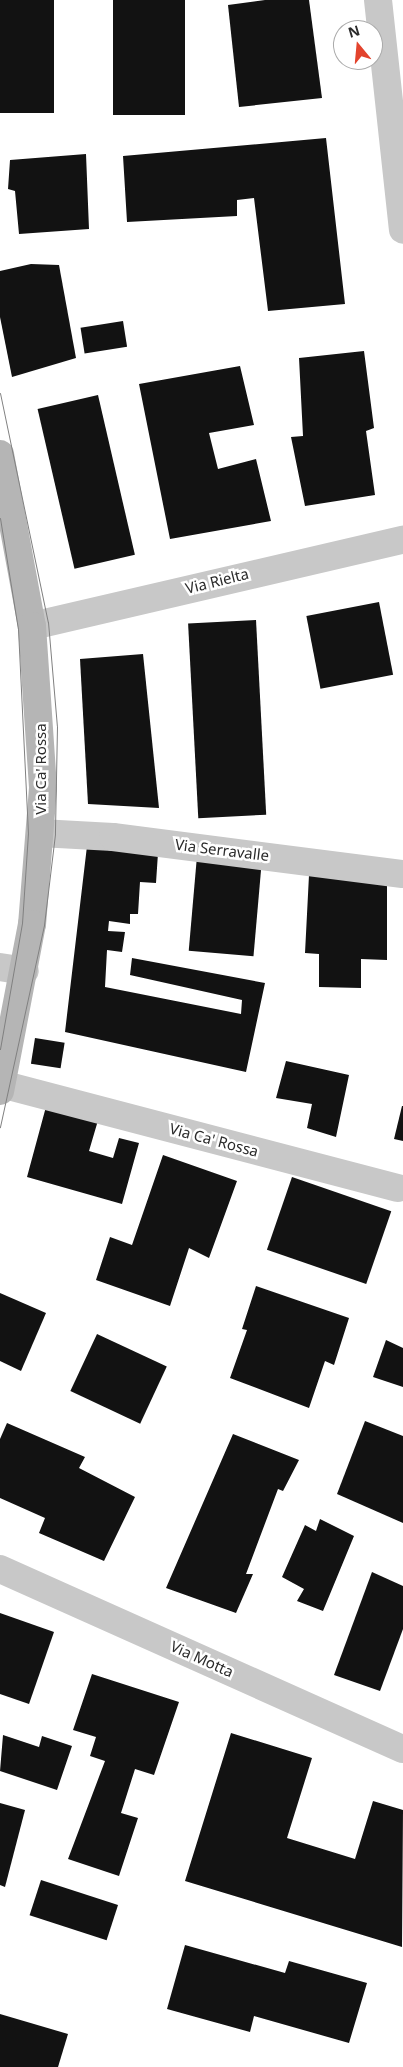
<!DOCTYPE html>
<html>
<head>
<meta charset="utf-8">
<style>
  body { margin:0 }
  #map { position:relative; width:403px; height:2067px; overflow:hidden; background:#fff; font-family:"Noto Sans",sans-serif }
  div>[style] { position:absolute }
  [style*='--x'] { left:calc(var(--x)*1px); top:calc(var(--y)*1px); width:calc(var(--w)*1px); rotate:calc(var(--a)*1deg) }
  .building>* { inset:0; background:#121212; transform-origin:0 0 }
  .street>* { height:28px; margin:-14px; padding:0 14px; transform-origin:14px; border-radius:14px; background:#c8c8c8 }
  .secondary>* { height:28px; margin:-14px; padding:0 14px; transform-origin:14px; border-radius:14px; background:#b5b5b5 }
  .tram>* { height:1px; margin:-0.5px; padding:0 0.5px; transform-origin:0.5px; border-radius:0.5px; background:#808080 }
  span { translate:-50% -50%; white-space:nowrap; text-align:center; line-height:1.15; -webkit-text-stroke:5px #fff; paint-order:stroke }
  .street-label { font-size:15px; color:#2b2b2b }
  .north { position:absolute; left:333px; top:20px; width:50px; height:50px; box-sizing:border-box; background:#fff; border:1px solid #aaa; border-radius:50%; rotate:343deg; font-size:14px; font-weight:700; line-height:20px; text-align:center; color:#2b2b2b }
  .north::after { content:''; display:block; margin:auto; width:18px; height:22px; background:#e3432d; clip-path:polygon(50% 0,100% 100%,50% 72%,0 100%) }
</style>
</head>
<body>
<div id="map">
  <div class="building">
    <i style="left:0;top:0;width:54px;height:113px"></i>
    <i style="left:113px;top:0;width:72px;height:115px"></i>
    <i style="clip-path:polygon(265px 0,309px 0,322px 98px,239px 107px,228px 5px)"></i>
    <i style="clip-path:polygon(326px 138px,345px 304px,268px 311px,254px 198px,237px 200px,237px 216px,127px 222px,123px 156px)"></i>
    <i style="clip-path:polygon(86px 154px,89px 229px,19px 234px,15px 191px,8px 189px,10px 160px)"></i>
    <i style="clip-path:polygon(31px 264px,59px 265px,76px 358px,12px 377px,0 317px,0 271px)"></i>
    <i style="left:123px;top:321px;width:26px;height:43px;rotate:81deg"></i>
    <i style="clip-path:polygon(364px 351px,374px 428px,366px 431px,375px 495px,305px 506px,291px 437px,303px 436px,299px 358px)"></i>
    <i style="clip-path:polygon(240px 366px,254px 425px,209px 433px,218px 469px,256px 459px,271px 521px,170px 539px,139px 384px)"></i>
    <i style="left:98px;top:395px;width:164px;height:62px;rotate:77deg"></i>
    <i style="left:379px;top:602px;width:74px;height:74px;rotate:79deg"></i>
    <i style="left:256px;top:620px;width:195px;height:68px;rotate:87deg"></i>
    <i style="clip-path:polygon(143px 654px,159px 808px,88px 804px,80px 659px)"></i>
    <i style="clip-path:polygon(87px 846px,158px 853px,156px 883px,140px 882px,138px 914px,130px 914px,130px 924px,109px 921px,108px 931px,125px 932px,122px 952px,107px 950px,105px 987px,241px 1014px,242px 1000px,130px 975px,132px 958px,265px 983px,246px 1072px,65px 1032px)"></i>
    <i style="left:197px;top:856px;width:65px;height:95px;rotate:5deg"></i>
    <i style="clip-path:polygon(309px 875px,387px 877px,387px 960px,361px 959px,361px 988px,319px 987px,319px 954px,305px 953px)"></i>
    <i style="left:35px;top:1038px;width:30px;height:26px;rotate:9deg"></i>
    <i style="clip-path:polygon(286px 1061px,349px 1075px,336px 1137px,307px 1128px,312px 1104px,276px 1098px)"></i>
    <i style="clip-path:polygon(47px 1103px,99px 1117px,89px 1151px,113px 1158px,119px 1138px,139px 1143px,122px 1204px,27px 1177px)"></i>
    <i style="clip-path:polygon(402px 1106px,403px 1106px,403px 1141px,394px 1139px)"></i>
    <i style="clip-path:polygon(163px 1155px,237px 1181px,209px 1258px,189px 1248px,170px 1306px,96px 1280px,110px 1237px,132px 1245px)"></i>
    <i style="left:292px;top:1177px;width:105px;height:77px;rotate:19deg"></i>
    <i style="clip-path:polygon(256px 1286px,349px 1318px,334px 1365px,325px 1361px,309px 1408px,230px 1378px,247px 1330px,242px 1329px)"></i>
    <i style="clip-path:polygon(0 1293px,46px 1313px,21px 1371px,0 1361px)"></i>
    <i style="left:97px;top:1334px;width:77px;height:63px;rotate:25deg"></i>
    <i style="clip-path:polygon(386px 1340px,403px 1348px,403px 1387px,373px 1377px)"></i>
    <i style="clip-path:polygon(365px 1421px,403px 1436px,403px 1523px,337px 1494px)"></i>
    <i style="clip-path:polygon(7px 1423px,85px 1457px,79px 1468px,135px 1497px,104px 1561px,39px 1533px,45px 1518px,0 1498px,0 1439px)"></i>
    <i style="clip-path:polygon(233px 1434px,299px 1460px,283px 1491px,278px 1489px,246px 1574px,253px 1574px,236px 1613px,166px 1588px)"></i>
    <i style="clip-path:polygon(320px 1519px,354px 1536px,323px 1611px,297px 1601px,304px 1589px,282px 1577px,305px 1525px,316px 1531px)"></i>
    <i style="clip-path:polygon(372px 1572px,403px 1586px,403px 1629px,380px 1691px,334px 1675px)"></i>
    <i style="clip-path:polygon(0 1613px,54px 1632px,29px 1704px,0 1694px)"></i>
    <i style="clip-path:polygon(92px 1674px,179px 1702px,154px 1775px,135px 1769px,121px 1813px,138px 1818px,119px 1876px,68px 1859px,105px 1761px,90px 1756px,96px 1737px,73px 1730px)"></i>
    <i style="clip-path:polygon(231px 1733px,312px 1758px,287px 1838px,355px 1859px,373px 1801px,403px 1810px,402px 1947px,185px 1881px)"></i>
    <i style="clip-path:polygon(3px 1735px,39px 1747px,42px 1736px,72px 1746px,57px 1790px,0 1771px)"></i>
    <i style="clip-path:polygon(0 1803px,25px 1810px,5px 1887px,0 1885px)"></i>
    <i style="left:41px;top:1880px;width:81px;height:37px;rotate:18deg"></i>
    <i style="clip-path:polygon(185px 1945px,285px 1973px,289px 1961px,367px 1983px,349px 2043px,254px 2016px,250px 2032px,167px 2009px)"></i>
    <i style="clip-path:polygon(0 2014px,68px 2034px,58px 2067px,0 2067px)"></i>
  </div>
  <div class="street">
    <i style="--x:378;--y:0;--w:231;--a:83.8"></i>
    <i style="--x:32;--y:626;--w:381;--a:-13.1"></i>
    <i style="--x:40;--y:833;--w:73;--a:3.1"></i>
    <i style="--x:113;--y:837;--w:292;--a:7.3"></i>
    <i style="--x:0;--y:967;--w:25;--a:9"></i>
    <i style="--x:1;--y:1084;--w:410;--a:14.7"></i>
    <i style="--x:0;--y:1569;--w:441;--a:24.1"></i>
  </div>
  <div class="secondary">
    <i style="--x:0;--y:454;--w:175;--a:79.5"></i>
    <i style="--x:32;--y:626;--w:162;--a:86.1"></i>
    <i style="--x:43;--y:788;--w:136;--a:94.6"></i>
    <i style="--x:32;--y:924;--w:170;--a:100.8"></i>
  </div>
  <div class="tram">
    <i style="--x:0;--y:393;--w:234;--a:78.2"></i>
    <i style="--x:48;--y:622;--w:104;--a:85.1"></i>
    <i style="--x:57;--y:726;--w:108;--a:91.1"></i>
    <i style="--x:55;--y:834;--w:92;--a:96.9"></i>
    <i style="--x:44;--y:925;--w:207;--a:102.3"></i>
    <i style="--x:0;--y:518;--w:112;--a:80.8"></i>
    <i style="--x:18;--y:629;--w:204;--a:87.2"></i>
    <i style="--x:28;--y:833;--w:90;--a:93.8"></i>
    <i style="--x:22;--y:923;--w:128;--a:99.9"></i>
  </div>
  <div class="street-label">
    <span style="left:217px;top:581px;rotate:-14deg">Via Rielta</span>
    <span style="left:41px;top:769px;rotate:-90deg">Via Ca' Rossa</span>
    <span style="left:222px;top:850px;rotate:7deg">Via Serravalle</span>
    <span style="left:214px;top:1140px;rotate:15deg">Via Ca' Rossa</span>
    <span style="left:202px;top:1659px;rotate:24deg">Via Motta</span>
  </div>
  <div class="north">N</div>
</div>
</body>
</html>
